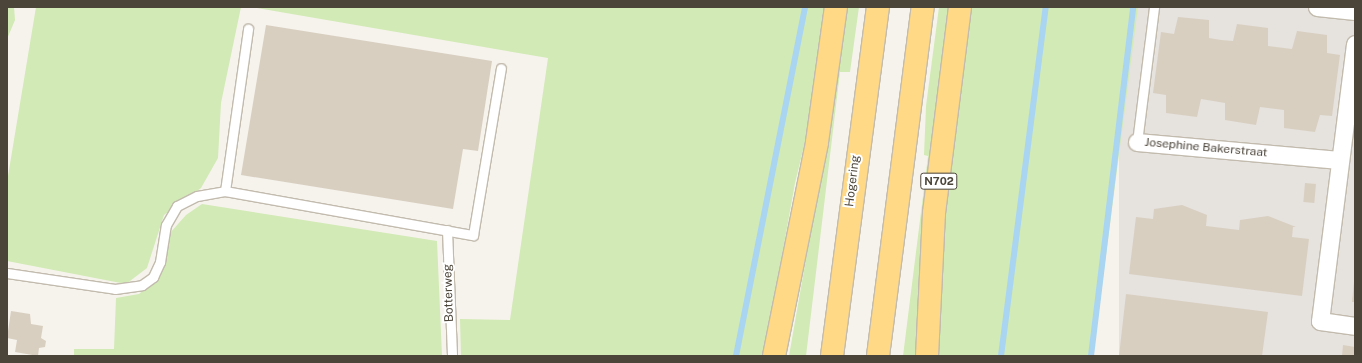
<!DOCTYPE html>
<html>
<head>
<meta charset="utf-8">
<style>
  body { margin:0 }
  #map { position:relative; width:1362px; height:363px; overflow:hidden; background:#f6f3ec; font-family:"Public Sans",sans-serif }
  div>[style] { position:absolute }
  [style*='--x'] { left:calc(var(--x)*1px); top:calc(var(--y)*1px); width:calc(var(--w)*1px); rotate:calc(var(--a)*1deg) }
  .industrial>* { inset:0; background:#e6e2dd; transform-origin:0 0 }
  .green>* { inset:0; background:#d2eab5 }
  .stream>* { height:6px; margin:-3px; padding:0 3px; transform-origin:3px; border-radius:3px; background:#a9d4f2 }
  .building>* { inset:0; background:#d8cfc1; transform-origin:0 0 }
  .roads { filter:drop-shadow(1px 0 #c2bbae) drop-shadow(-1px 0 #c2bbae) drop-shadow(0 1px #c2bbae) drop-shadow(0 -1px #c2bbae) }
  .service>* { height:9px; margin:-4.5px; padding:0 4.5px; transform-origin:4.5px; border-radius:4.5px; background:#fff }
  .minor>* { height:17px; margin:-8.5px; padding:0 8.5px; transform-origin:8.5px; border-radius:8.5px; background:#fff }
  .trunk>* { height:22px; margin:-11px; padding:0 11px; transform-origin:11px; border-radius:11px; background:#ffd985 }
  span { translate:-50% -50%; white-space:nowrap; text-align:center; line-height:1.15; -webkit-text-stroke:4px #fff; paint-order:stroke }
  .shield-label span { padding:1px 3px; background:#fff; border:1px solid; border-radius:3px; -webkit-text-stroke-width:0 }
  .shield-label { font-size:11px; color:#4b4439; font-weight:700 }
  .street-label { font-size:12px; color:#4b4439 }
  .frame { position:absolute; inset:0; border:8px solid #4b4439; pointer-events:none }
</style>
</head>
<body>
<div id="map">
  <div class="industrial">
    <i style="left:1119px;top:7px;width:236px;height:351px"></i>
  </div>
  <div class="green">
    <i style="clip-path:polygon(7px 7px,14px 7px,15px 20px,7px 39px)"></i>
    <i style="clip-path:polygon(36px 7px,241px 7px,221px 103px,218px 158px,201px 188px,164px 215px,147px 268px,126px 284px,7px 261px,7px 182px)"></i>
    <i style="clip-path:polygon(251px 7px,829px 7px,816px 97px,795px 183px,764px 356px,461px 356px,460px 319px,510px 320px,548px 58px)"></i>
    <i style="clip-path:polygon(842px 7px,859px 7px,850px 72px,840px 72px,806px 356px,789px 356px,817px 196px)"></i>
    <i style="clip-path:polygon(939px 7px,954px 7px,921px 356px,903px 356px,928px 156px,924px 155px,926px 106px)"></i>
    <i style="clip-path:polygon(968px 7px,1138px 7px,1093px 356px,1042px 356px,1063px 198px,1042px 356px,934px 356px,936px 282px)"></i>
    <i style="clip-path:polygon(202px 204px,437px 241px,442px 356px,74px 356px,74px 349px,114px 349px,116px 298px,139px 294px,160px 275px,170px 233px,186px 215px)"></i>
  </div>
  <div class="stream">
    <i style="--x:736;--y:356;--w:356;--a:-78.8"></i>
    <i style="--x:1001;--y:356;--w:352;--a:-82.7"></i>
    <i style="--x:1091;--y:356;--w:352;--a:-83.1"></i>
  </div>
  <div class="building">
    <i style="clip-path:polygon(1178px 17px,1209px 20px,1209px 38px,1221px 40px,1233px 41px,1237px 24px,1268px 28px,1268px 46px,1292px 49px,1297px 31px,1327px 35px,1327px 53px,1340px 55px,1332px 116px,1320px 115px,1315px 132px,1284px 128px,1284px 110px,1260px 107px,1256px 125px,1225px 120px,1225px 103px,1201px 99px,1197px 117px,1166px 113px,1166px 95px,1153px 93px,1161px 32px,1174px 34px)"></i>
    <i style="clip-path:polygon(266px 25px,492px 61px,478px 151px,463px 149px,453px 209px,241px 175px)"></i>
    <i style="left:1305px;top:183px;width:11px;height:19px;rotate:5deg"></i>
    <i style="clip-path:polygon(1182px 205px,1207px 215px,1206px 226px,1239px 230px,1240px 220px,1268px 216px,1296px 227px,1293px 227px,1292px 237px,1309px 239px,1302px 296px,1129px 274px,1136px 217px,1153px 219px,1154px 209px)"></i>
    <i style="clip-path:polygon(1354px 282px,1355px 283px,1355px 302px,1352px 302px)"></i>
    <i style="clip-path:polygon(1126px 294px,1268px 312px,1262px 356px,1119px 356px)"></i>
    <i style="clip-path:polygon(11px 311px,30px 314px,31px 324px,43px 326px,41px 338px,46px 341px,45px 347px,39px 348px,38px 356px,15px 352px,17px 340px,7px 338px)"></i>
    <i style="clip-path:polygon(1343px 345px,1355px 347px,1355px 356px,1342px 356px)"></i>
  </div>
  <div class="roads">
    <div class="service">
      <i style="--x:1137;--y:142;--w:136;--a:-82.8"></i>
      <i style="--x:225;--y:191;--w:164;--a:-81.9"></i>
      <i style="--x:447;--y:230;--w:126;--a:87.7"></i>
      <i style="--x:7;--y:273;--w:109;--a:8.4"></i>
      <i style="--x:115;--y:289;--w:27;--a:-8"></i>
      <i style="--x:142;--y:285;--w:14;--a:-36"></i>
      <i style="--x:153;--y:277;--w:17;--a:-65"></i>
      <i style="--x:160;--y:262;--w:37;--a:-81"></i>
      <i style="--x:166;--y:225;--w:22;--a:-60"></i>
      <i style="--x:177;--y:206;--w:22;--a:-27"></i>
      <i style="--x:197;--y:196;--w:28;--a:-10"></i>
      <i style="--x:225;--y:191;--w:252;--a:10.1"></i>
      <i style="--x:473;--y:235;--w:169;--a:-80.5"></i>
    </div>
    <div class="minor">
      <i style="--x:1317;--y:7;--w:38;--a:6"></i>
      <i style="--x:1355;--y:44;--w:279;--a:97.2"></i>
      <i style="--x:1320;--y:321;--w:35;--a:8"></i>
      <i style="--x:1137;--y:142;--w:203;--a:5.1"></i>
    </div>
    <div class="trunk">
      <i style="--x:774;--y:356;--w:218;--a:-78.6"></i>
      <i style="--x:817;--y:142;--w:136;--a:-82"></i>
      <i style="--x:832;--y:356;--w:352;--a:-82.5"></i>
      <i style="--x:878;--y:356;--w:352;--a:-82.7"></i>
      <i style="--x:927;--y:356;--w:143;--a:-87.2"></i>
      <i style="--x:934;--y:213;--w:208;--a:-82.8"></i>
    </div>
  </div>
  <div class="shield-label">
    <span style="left:939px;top:181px">N702</span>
  </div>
  <div class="street-label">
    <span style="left:1206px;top:148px;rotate:5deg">Josephine Bakerstraat</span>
    <span style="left:853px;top:181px;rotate:-83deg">Hogering</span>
    <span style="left:449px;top:293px;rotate:-92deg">Botterweg</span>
  </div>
  <div class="frame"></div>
</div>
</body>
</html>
